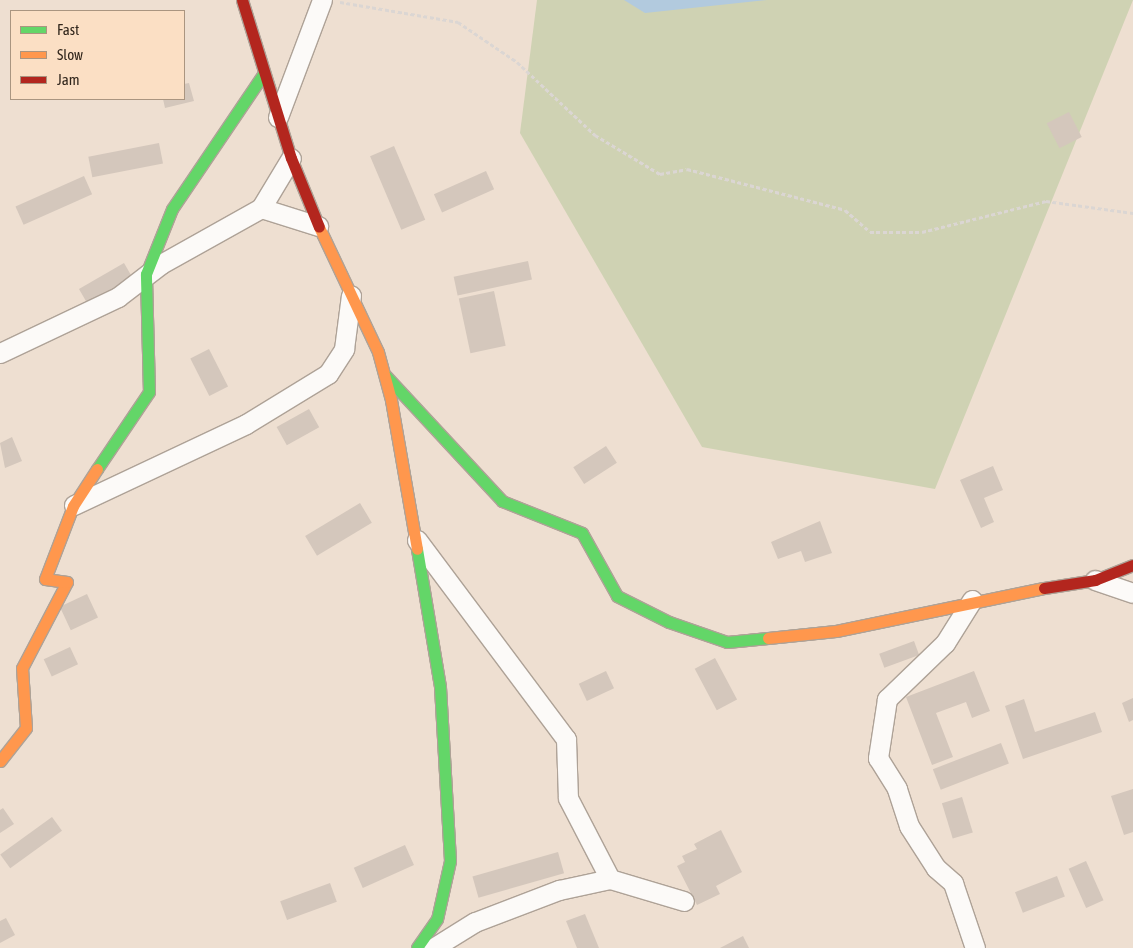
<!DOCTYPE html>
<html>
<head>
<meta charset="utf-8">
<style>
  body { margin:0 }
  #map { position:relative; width:1133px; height:948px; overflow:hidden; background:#eedfd1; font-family:"Asap Condensed",sans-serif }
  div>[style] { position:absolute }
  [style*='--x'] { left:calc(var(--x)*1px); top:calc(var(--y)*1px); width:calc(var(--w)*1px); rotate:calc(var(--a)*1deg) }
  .green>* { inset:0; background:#cfd2b3 }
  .water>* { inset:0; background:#b2cade }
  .building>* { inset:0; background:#d4c7bc; transform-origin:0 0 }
  .path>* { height:3px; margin-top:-1.5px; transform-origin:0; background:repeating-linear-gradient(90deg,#dbd6d3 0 4px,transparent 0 6.5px) }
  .roads { filter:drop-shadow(1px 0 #aea297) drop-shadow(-1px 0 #aea297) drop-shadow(0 1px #aea297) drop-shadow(0 -1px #aea297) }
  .street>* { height:19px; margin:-9.5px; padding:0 9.5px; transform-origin:9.5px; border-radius:9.5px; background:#fcfaf8 }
  .fast>* { height:11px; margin:-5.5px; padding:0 5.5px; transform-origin:5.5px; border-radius:5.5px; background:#63d668 }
  .slow>* { height:11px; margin:-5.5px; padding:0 5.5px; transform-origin:5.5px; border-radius:5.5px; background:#ff974d }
  .jam>* { height:11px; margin:-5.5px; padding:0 5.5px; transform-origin:5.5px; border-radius:5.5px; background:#b3261e }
  span { translate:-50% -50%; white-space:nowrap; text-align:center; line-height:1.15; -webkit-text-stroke:4px #fbdfc4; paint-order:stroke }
  .legend { position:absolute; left:10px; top:10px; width:175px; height:90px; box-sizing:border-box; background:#fbdfc4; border:1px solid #aa9580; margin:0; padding:6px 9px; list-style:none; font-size:15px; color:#30251b }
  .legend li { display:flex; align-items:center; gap:10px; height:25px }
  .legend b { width:25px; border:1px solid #aa9580 }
</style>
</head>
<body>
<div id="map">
  <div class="green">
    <i style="clip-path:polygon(537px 0,1133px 0,935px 489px,702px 447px,520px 133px)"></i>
  </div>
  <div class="water">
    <i style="clip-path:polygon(624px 0,767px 0,645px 13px)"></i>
  </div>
  <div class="building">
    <i style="clip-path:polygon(189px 83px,194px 101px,165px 108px,163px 99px,184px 99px,184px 84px)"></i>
    <i style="left:1069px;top:112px;width:28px;height:25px;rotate:63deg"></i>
    <i style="left:159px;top:143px;width:21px;height:72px;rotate:79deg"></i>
    <i style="left:394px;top:146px;width:80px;height:26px;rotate:67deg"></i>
    <i style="left:486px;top:171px;width:20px;height:57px;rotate:66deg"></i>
    <i style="left:84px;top:176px;width:20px;height:75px;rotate:66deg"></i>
    <i style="left:528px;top:261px;width:19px;height:76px;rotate:78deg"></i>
    <i style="left:124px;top:263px;width:20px;height:52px;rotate:60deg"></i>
    <i style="left:494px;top:291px;width:56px;height:36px;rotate:78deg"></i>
    <i style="left:209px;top:349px;width:42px;height:21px;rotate:63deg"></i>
    <i style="left:309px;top:409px;width:21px;height:37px;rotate:61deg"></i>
    <i style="clip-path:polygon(12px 437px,22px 461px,5px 468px,0 443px)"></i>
    <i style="left:606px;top:446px;width:20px;height:39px;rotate:57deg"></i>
    <i style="clip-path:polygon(993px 466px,1003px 490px,984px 498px,994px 522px,981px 528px,960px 480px)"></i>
    <i style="left:360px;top:503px;width:23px;height:64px;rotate:59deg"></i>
    <i style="clip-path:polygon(820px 521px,832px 553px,805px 562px,801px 551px,778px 559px,771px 542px)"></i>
    <i style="left:87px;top:594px;width:26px;height:30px;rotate:65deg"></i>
    <i style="left:914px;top:641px;width:15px;height:37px;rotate:70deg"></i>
    <i style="left:70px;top:647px;width:19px;height:29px;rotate:65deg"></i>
    <i style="left:715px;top:658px;width:47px;height:23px;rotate:62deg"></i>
    <i style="left:606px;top:671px;width:19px;height:30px;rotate:65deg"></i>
    <i style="clip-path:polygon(974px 671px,990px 711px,972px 718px,966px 702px,936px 713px,953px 757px,932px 765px,906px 697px)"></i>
    <i style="clip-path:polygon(1133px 698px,1133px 720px,1129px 722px,1122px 703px)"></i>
    <i style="clip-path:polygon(1024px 699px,1035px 732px,1095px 712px,1102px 732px,1023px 759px,1005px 706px)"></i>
    <i style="left:1001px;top:743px;width:22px;height:73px;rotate:69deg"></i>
    <i style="clip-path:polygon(1133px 789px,1133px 832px,1124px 835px,1111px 796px)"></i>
    <i style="left:962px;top:797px;width:37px;height:21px;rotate:73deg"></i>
    <i style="clip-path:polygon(3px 808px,14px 824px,0 833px,0 810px)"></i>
    <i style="left:52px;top:817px;width:17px;height:64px;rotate:54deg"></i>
    <i style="clip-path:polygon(721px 830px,742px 872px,716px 886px,720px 894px,697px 905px,677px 866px,685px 862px,682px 856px,697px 849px,694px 844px)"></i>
    <i style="left:405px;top:845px;width:22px;height:56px;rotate:66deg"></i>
    <i style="left:558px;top:852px;width:22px;height:89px;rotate:74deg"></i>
    <i style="left:1086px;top:861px;width:43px;height:19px;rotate:66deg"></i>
    <i style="left:1057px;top:876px;width:22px;height:45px;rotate:69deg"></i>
    <i style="left:330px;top:883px;width:20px;height:53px;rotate:70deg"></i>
    <i style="clip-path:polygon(585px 914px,599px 948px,577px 948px,566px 921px)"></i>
    <i style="clip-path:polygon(6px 918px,15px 935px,0 943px,0 921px)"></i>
    <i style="clip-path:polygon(743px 936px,749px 948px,720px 948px)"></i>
  </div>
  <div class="path">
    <i style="--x:340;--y:2;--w:120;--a:9.6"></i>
    <i style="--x:458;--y:22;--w:71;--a:34.1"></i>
    <i style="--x:517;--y:62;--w:107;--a:43.1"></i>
    <i style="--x:595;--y:135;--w:76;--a:31"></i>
    <i style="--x:660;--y:174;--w:27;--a:-10"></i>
    <i style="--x:687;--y:169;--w:163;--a:14.5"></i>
    <i style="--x:845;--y:210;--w:33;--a:41"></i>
    <i style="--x:870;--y:232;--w:52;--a:0"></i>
    <i style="--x:922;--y:232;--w:128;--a:-14"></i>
    <i style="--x:1046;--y:201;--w:88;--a:7.9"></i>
  </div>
  <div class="roads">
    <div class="street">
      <i style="--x:278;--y:117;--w:125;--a:-69.4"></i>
      <i style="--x:261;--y:208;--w:60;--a:17.5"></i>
      <i style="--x:0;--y:353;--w:131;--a:-25.4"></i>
      <i style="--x:118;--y:297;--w:54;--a:-37.5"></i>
      <i style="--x:161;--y:264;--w:115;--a:-29.2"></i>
      <i style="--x:261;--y:208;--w:58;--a:-59"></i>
      <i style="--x:74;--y:505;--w:190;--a:-25.2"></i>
      <i style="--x:246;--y:424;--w:96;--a:-31.4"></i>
      <i style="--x:328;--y:374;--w:30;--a:-57"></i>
      <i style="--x:344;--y:349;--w:54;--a:-82.6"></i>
      <i style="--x:417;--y:540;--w:249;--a:53.2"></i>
      <i style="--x:566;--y:739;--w:59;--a:88.1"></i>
      <i style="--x:568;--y:798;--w:91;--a:62.6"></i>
      <i style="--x:1095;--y:580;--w:40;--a:18.9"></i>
      <i style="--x:972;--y:600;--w:51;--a:122.1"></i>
      <i style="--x:945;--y:643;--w:81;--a:136"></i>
      <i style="--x:887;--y:699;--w:60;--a:98.7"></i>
      <i style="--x:878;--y:758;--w:36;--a:58"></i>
      <i style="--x:897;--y:789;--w:39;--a:72"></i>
      <i style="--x:909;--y:826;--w:50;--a:57.3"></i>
      <i style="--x:936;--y:868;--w:23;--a:41"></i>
      <i style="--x:953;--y:883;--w:69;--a:71.3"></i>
      <i style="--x:433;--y:948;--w:49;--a:-31.8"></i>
      <i style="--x:475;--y:922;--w:90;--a:-20.9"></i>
      <i style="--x:559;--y:890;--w:52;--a:-12.2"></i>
      <i style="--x:610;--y:879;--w:77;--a:16.6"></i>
    </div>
    <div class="fast">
      <i style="--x:386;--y:376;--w:171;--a:47.1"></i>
      <i style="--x:502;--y:501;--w:86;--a:21.8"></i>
      <i style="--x:582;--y:533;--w:72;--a:60.9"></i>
      <i style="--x:617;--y:596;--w:58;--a:26.6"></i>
      <i style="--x:669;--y:622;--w:61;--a:19"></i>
      <i style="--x:727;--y:642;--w:41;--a:-5.6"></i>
      <i style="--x:97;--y:469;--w:93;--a:-56"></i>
      <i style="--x:149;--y:392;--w:118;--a:-91.5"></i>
      <i style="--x:146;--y:274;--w:70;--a:-68.2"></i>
      <i style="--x:172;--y:209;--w:164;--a:-55.9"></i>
      <i style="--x:417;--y:549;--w:140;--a:80.5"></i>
      <i style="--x:440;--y:687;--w:174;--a:86.7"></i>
      <i style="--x:450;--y:861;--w:59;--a:102.6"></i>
      <i style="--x:437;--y:919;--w:35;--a:125"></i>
    </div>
    <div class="slow">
      <i style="--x:319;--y:227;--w:138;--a:64.7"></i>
      <i style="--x:378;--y:352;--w:50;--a:74.8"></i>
      <i style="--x:391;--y:400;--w:151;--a:80.1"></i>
      <i style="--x:768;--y:638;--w:68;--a:-5.9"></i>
      <i style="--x:836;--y:631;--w:212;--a:-11.7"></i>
      <i style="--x:0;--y:761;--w:42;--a:-51.8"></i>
      <i style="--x:26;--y:728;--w:60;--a:-93.8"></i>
      <i style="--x:22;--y:668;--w:97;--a:-62.4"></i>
      <i style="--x:67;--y:582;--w:22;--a:-172"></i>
      <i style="--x:45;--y:579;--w:78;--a:-69"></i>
      <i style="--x:73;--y:506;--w:44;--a:-57"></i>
    </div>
    <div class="jam">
      <i style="--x:242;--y:0;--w:165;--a:72.8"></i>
      <i style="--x:291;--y:158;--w:74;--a:67.9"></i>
      <i style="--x:1044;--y:588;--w:52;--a:-8.9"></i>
      <i style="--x:1095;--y:580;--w:41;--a:-21.5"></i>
    </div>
  </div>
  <ul class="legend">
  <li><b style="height:6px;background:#63d668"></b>Fast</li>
  <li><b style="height:6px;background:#ff974d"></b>Slow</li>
  <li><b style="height:6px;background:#b3261e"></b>Jam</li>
  </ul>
</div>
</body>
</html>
